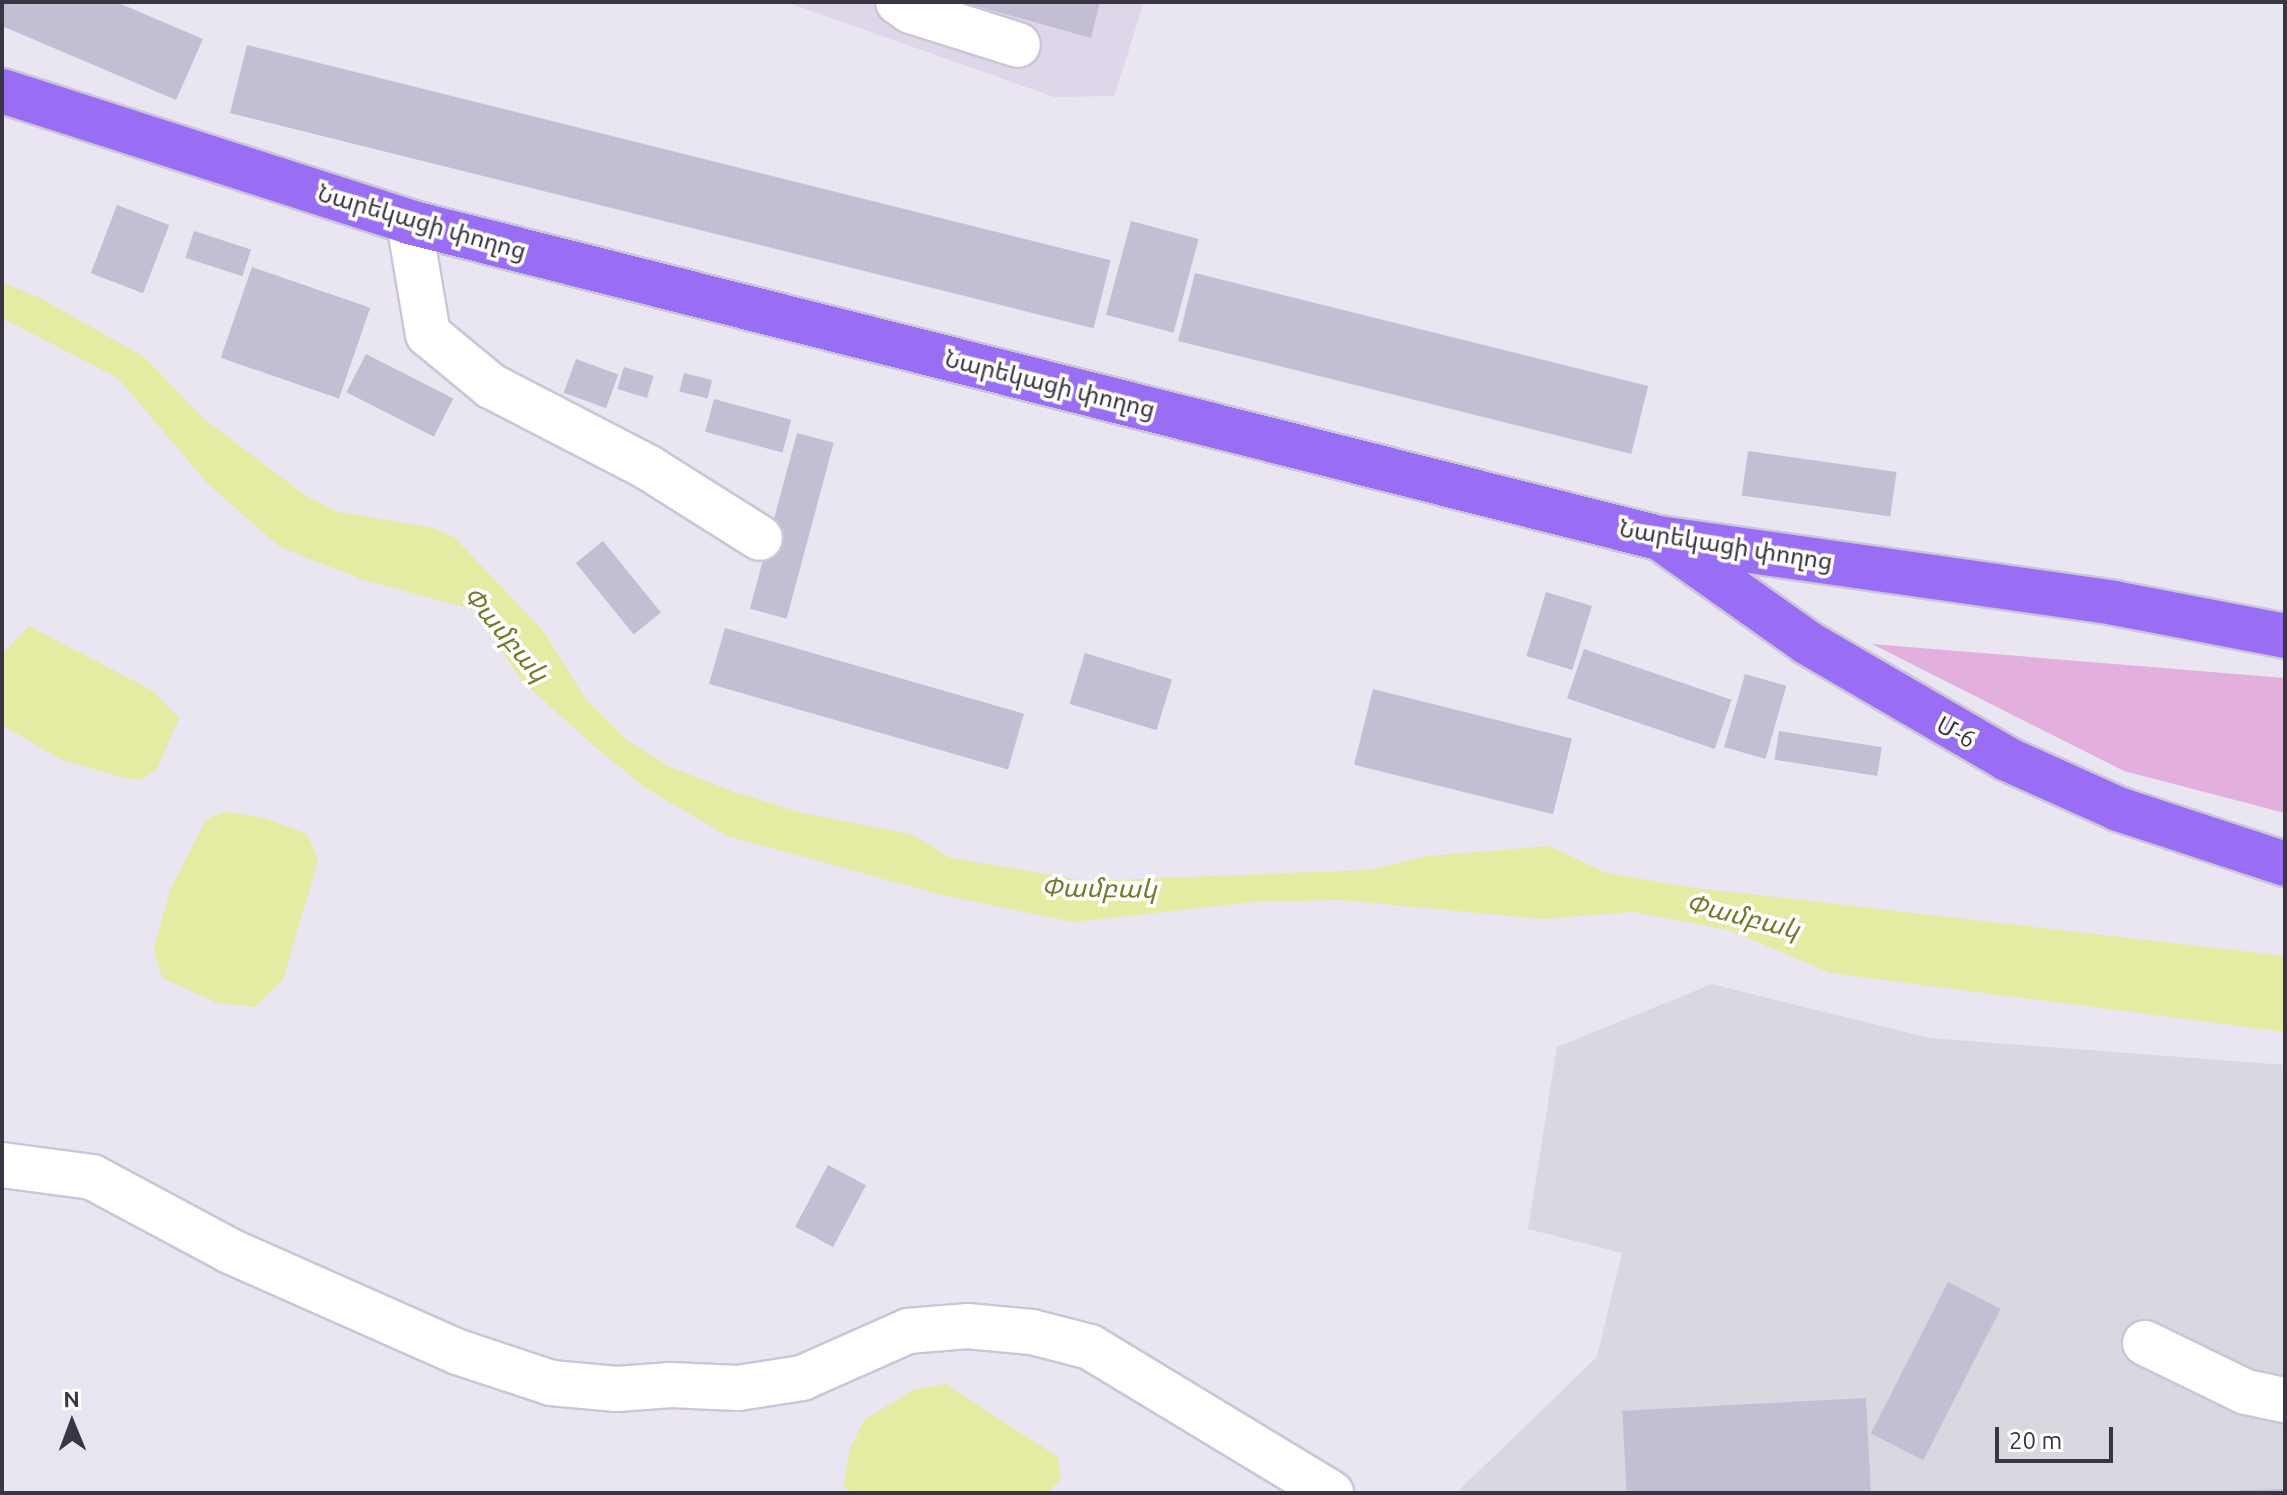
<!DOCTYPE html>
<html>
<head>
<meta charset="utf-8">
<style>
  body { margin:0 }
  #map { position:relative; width:2287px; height:1495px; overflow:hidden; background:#e9e5f1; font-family:Ubuntu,"Noto Sans Armenian",sans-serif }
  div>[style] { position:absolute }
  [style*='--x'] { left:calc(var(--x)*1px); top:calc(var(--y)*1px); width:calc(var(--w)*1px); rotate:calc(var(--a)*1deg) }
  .residential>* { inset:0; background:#ddd7e9 }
  .industrial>* { inset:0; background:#d9d7e0 }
  .green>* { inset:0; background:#e3b0de }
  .water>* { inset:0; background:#e6eba4 }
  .building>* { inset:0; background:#c4bed5; transform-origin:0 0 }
  .roads { filter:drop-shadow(2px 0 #ccc5da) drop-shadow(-2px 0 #ccc5da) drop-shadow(0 2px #ccc5da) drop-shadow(0 -2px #ccc5da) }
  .minor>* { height:44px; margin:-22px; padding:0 22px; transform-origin:22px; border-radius:22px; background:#fff }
  .highway>* { height:44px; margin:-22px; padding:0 22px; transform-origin:22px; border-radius:22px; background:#996df4 }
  span { translate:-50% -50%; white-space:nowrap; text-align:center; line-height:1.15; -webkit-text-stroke:7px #fff; paint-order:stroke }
  .street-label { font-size:24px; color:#393543 }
  .water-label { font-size:26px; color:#747b2b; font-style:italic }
  .frame { position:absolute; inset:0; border:4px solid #393543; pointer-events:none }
  .north { position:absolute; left:32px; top:1383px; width:80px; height:80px; -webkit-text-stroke:6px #fff; paint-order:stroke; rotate:359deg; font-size:22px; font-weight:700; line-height:32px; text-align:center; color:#393543 }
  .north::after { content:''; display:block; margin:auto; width:28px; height:36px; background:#393543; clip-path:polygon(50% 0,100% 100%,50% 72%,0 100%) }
  .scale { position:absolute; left:1995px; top:1427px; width:118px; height:36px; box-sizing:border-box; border:4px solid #393543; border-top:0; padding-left:10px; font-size:24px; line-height:28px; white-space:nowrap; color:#393543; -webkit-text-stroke:6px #fff; paint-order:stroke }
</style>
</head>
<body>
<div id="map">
  <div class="residential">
    <i style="clip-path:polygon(786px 2px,1144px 2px,1114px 96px,1054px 97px)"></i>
  </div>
  <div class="industrial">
    <i style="clip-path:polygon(1712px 984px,1929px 1038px,2285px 1065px,2285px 1493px,1456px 1493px,1597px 1357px,1622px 1253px,1528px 1229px,1557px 1047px)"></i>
  </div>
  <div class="green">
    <i style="clip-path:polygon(1872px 644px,2285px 678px,2285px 813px,2124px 771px)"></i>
  </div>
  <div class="water">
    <i style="clip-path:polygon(2px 283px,38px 297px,143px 356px,203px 418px,306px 496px,338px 512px,433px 528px,454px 537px,544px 632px,585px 698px,628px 741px,668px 766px,734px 792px,802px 813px,911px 834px,951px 858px,1087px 881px,1369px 870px,1427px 856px,1549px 846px,1606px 873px,1689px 887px,2285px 956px,2285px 1032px,1831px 973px,1729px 930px,1633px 912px,1543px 919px,1340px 900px,1252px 902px,1073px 922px,942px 895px,727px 836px,644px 787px,593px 745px,521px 680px,475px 610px,364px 580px,280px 547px,208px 484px,118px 378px,2px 318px)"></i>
    <i style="clip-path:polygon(29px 626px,153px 691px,179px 718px,157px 769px,140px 780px,121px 777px,60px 759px,2px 725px,2px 654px)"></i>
    <i style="clip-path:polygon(224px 812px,261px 817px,307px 834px,318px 860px,283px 980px,255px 1007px,217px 1003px,162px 978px,154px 949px,170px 890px,206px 820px)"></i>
    <i style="clip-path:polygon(945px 1384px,1058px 1457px,1061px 1479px,1047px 1493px,851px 1493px,843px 1485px,850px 1449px,864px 1420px,915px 1389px)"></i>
  </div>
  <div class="building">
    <i style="clip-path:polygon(2px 2px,116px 2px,203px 39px,176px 100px,2px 26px)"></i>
    <i style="clip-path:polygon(962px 2px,1100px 2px,1091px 38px)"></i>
    <i style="left:247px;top:45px;width:890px;height:70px;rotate:14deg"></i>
    <i style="left:117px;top:205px;width:56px;height:73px;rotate:21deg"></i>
    <i style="left:1131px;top:221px;width:70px;height:97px;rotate:15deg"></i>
    <i style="left:194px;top:231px;width:60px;height:28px;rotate:18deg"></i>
    <i style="left:252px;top:267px;width:125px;height:96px;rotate:19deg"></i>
    <i style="left:1195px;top:273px;width:467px;height:70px;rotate:14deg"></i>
    <i style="left:366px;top:354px;width:98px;height:43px;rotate:27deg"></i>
    <i style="left:576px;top:359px;width:45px;height:36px;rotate:20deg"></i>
    <i style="left:624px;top:367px;width:31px;height:23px;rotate:17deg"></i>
    <i style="left:684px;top:373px;width:29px;height:19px;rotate:14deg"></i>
    <i style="left:714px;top:399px;width:80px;height:34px;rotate:15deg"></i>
    <i style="left:797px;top:433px;width:38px;height:182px;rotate:15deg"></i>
    <i style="left:1748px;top:451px;width:150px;height:45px;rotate:8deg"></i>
    <i style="left:603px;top:541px;width:92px;height:35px;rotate:51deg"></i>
    <i style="left:1546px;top:592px;width:48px;height:67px;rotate:17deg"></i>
    <i style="left:725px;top:628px;width:311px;height:58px;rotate:16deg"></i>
    <i style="left:1584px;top:649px;width:156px;height:52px;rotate:19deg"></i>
    <i style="left:1085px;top:653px;width:91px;height:53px;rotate:17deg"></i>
    <i style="left:1745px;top:674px;width:43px;height:76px;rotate:16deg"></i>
    <i style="left:1373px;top:689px;width:205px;height:78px;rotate:14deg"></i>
    <i style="left:1779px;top:731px;width:104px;height:29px;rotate:9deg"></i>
    <i style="left:828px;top:1165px;width:43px;height:70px;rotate:28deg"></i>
    <i style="left:1948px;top:1282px;width:59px;height:170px;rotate:27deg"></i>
    <i style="left:1866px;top:1398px;width:95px;height:244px;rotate:87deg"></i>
    <i style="clip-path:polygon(2285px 1489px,2285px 1493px,2239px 1493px,2239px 1490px)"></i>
  </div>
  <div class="roads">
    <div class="minor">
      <i style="--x:898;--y:2;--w:16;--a:35"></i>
      <i style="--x:911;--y:11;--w:112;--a:17.6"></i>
      <i style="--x:409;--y:222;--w:114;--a:80.4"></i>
      <i style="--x:428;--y:334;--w:82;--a:39.5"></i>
      <i style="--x:491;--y:386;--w:178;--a:27.4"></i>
      <i style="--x:649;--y:468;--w:131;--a:32.2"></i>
      <i style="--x:2;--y:1165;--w:91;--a:7.6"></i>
      <i style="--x:92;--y:1177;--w:157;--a:28.2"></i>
      <i style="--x:230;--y:1251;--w:249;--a:23.9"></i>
      <i style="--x:458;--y:1352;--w:98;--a:18.4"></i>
      <i style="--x:551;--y:1383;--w:66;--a:5.2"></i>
      <i style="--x:617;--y:1389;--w:54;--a:-4.2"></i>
      <i style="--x:671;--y:1385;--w:67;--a:2.6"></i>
      <i style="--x:738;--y:1388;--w:65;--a:-8.9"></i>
      <i style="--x:802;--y:1378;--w:116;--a:-23.9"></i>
      <i style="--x:908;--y:1331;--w:59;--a:-4.8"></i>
      <i style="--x:967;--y:1326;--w:65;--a:5.3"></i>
      <i style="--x:1032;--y:1332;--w:60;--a:14.5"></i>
      <i style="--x:1090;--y:1347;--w:282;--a:31.2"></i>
      <i style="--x:2145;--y:1343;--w:112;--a:25.9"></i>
      <i style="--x:2246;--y:1392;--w:40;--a:12"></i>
    </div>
    <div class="highway">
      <i style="--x:2;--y:91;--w:428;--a:17.8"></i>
      <i style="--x:409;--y:222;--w:1289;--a:14.19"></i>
      <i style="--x:1659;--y:538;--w:460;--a:8.1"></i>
      <i style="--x:2114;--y:603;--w:174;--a:10.9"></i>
      <i style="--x:1664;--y:541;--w:176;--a:35.3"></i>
      <i style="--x:1808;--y:643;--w:230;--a:30.2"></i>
      <i style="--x:2007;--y:759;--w:122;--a:24.2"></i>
      <i style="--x:2118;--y:809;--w:176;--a:18.2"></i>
    </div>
  </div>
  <div class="street-label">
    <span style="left:422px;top:222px;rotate:16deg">Նարեկացի փողոց</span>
    <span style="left:1050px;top:384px;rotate:14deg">Նարեկացի փողոց</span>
    <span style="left:1726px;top:545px;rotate:9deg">Նարեկացի փողոց</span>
    <span style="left:1956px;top:732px;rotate:28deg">Մ-6</span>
  </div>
  <div class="water-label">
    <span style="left:506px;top:634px;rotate:50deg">Փամբակ</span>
    <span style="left:1099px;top:888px;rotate:1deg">Փամբակ</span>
    <span style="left:1743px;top:916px;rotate:14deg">Փամբակ</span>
  </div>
  <div class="frame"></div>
  <div class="north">N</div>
  <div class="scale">20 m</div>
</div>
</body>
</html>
